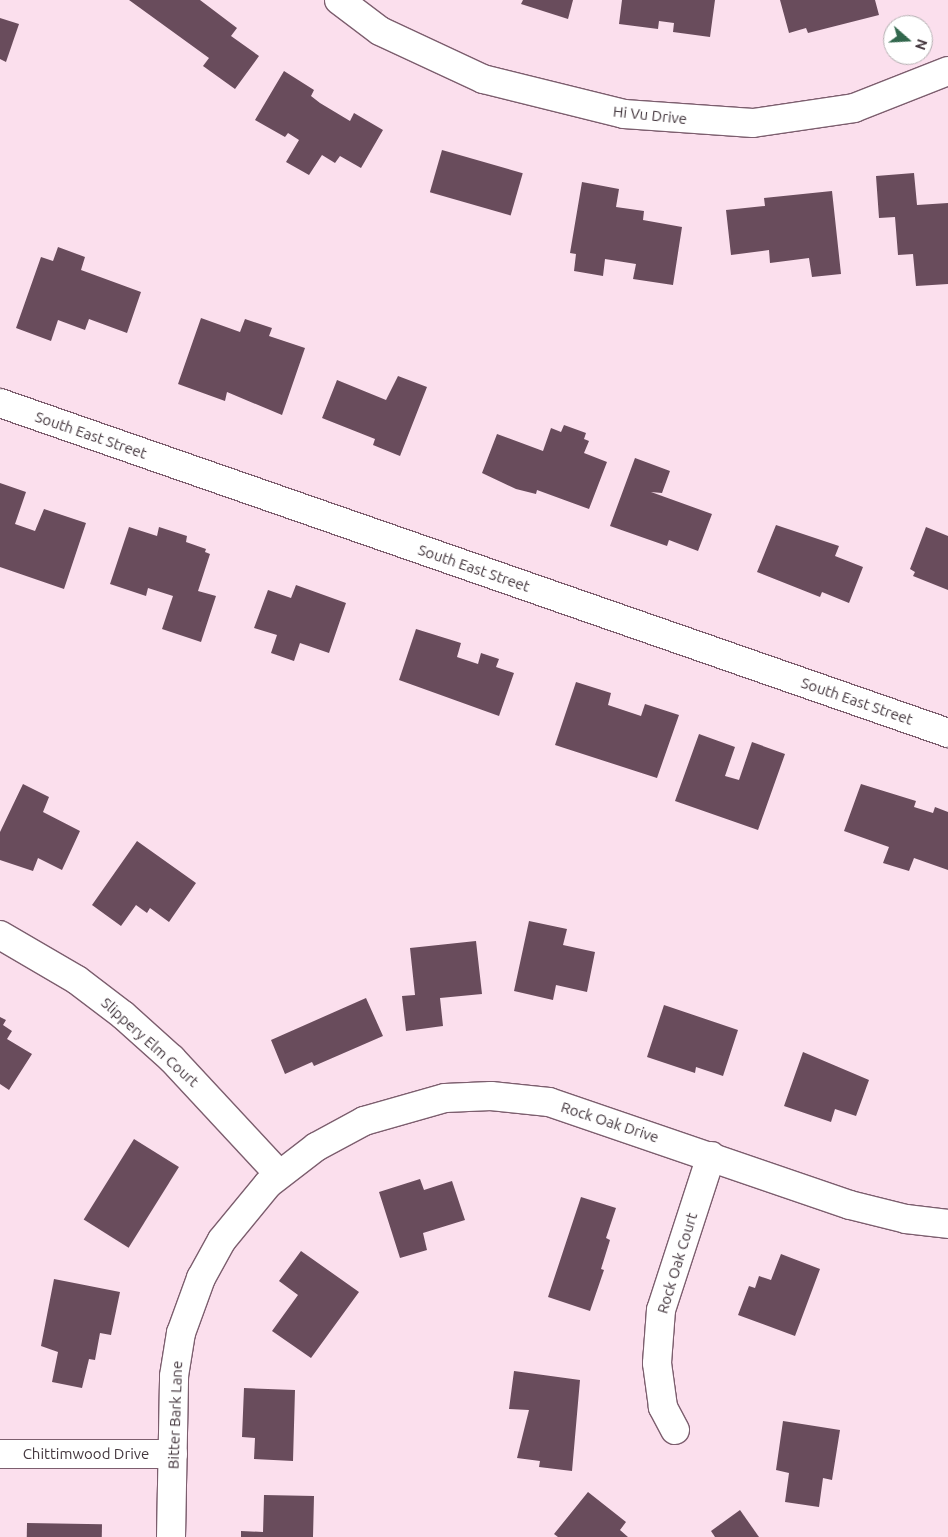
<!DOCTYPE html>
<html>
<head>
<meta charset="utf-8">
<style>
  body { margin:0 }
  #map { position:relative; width:948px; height:1537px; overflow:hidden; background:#fbdfed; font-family:Ubuntu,sans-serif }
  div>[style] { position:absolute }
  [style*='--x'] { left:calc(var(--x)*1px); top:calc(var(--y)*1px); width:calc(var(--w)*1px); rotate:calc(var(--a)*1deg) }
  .building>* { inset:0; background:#694c5c; transform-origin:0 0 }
  .roads { filter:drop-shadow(1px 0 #7c5e6e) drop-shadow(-1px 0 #7c5e6e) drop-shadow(0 1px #7c5e6e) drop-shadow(0 -1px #7c5e6e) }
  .minor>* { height:28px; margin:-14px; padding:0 14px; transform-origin:14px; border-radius:14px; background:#fff }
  span { translate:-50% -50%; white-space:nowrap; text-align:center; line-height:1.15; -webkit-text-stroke:5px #fff; paint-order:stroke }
  .street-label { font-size:15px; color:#43363d }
  .north { position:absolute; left:883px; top:15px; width:50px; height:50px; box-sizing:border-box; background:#fff; border:1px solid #b4afb1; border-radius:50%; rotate:109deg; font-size:14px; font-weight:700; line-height:20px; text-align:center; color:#43363d }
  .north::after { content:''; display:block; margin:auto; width:18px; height:22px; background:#32674d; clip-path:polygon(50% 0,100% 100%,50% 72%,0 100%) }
</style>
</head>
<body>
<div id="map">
  <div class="building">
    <i style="clip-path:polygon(129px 0,200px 0,237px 28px,231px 36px,259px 56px,235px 89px,203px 66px,209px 58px)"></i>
    <i style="clip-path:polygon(523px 0,573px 0,568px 19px,521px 4px)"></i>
    <i style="clip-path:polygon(622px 0,715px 0,710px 37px,673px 32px,674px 23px,659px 21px,658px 29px,619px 24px)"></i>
    <i style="clip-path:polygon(780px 0,875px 0,879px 15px,808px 33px,806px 28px,789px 33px)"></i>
    <i style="clip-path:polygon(0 18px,19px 24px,6px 62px,0 59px)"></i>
    <i style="clip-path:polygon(284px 71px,314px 90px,311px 96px,320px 103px,350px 121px,354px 113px,383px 130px,361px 168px,340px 156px,335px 163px,322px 155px,309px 175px,286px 162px,299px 140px,288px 133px,285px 137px,255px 120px)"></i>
    <i style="left:442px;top:150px;width:84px;height:44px;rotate:16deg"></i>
    <i style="clip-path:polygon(914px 173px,917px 205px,948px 203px,948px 284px,916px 286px,913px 254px,898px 255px,895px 217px,879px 218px,876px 176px)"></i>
    <i style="clip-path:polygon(582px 182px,619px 189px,616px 207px,644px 211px,643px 220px,682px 227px,673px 285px,633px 279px,636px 264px,605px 259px,603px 276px,574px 271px,576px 254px,570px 253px)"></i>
    <i style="clip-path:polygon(832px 191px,841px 274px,812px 277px,809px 258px,770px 263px,769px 250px,731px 255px,726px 210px,765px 206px,764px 198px)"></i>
    <i style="clip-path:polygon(58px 247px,85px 257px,81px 270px,141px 292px,127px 333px,89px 319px,85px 330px,58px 320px,51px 341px,16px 328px,41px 257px,53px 261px)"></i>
    <i style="clip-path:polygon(201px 318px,240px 332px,245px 319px,272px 328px,269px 336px,305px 348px,282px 415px,227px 392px,225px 401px,178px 384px)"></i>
    <i style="clip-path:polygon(398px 376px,427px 387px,400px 456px,373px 445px,375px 439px,322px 418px,337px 380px,386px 400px)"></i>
    <i style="clip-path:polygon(564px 425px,586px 433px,584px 439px,589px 441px,584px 453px,607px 462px,589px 509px,537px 490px,536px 494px,516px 489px,482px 473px,497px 434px,543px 451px,551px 428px,561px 432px)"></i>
    <i style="clip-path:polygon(635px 458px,670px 471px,662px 493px,651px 492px,712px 514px,698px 551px,669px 540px,667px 546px,610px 526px)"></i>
    <i style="clip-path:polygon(0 483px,26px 492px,15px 524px,35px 531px,44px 509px,86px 523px,64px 589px,0 567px)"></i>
    <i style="clip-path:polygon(776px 525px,839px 546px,835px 556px,863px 567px,849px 603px,822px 592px,820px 597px,757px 572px)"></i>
    <i style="clip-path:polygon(129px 527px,157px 536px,159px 527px,187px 536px,186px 542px,206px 549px,205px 552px,210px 554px,198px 591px,216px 596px,201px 642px,162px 629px,173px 596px,148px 588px,146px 596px,110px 584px)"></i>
    <i style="clip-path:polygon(926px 527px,948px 536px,948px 590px,913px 576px,915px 572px,910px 569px)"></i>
    <i style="clip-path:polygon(296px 585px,346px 603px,329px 653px,300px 643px,294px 661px,271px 653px,277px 635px,254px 628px,268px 590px,291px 598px)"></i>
    <i style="clip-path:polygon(416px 629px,461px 643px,457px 657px,478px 664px,481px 653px,499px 659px,496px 667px,514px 673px,499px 716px,399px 680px)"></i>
    <i style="clip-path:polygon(576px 682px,611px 693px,608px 705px,641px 716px,645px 704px,679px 715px,657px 778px,555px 745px)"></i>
    <i style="clip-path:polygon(699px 734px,735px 747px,725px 776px,739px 780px,752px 742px,785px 754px,758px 830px,675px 801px)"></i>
    <i style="clip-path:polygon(23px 784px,49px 797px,43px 812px,80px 831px,62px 870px,38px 858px,33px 871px,0 860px,0 832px)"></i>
    <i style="clip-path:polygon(861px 784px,916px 801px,914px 807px,933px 813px,935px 807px,948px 812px,948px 870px,914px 858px,909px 871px,883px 863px,889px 847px,844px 831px)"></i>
    <i style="clip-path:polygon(137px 841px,196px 883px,169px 922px,150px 908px,147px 913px,136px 905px,121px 926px,92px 905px)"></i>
    <i style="clip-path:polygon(529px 921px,567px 929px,563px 945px,595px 952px,587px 992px,556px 985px,553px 1000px,514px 991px)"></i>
    <i style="clip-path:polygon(476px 941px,482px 994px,440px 998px,443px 1026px,406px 1031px,402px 996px,415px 995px,410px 948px)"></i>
    <i style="clip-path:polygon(366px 998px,383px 1036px,314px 1066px,312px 1062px,285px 1074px,271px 1040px)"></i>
    <i style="clip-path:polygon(664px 1005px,738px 1030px,723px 1076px,696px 1067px,695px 1073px,647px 1057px)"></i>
    <i style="clip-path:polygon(0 1017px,6px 1020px,3px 1025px,12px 1031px,7px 1039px,32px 1054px,9px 1090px,0 1084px)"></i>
    <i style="clip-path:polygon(803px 1052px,869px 1080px,856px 1116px,835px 1109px,831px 1122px,784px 1106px)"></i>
    <i style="left:134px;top:1139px;width:53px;height:95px;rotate:32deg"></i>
    <i style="clip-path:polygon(420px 1179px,424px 1190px,452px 1181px,465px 1220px,423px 1233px,427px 1250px,400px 1258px,379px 1192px)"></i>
    <i style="clip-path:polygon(581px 1197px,616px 1208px,606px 1238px,610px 1240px,601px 1269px,604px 1270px,590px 1311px,548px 1297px)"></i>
    <i style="clip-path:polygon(301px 1251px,359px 1292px,311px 1358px,272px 1331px,298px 1295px,279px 1281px)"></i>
    <i style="clip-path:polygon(781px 1254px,820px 1269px,795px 1336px,738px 1315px,749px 1286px,755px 1288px,759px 1276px,771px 1280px)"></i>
    <i style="clip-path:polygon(54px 1279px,120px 1292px,111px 1335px,100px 1333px,95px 1360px,89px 1359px,82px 1388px,52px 1382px,58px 1352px,41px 1346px)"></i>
    <i style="clip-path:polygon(514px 1371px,580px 1380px,572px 1471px,539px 1467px,540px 1461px,517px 1458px,529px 1410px,509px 1409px)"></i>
    <i style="clip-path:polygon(244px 1388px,295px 1390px,293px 1461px,254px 1459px,255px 1438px,242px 1437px)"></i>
    <i style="clip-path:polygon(783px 1421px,840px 1430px,832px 1480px,823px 1478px,819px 1507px,785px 1502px,789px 1473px,776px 1470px)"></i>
    <i style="clip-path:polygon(588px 1492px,626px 1522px,620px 1530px,628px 1537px,558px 1537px,554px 1534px)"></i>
    <i style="clip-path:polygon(264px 1495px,314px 1496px,313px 1537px,241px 1537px,241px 1531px,263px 1532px)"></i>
    <i style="clip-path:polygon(740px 1510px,759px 1537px,715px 1537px,711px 1531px)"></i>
    <i style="left:27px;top:1523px;width:75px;height:14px;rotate:1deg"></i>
  </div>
  <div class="roads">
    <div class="minor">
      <i style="--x:339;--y:0;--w:51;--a:37.1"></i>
      <i style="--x:380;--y:31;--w:114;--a:25"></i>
      <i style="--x:483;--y:79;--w:145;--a:13.9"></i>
      <i style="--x:624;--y:114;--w:129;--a:4"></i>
      <i style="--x:753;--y:123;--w:102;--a:-8.4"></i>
      <i style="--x:854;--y:108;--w:101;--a:-21.5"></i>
      <i style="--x:0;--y:403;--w:1004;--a:19.19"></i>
      <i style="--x:0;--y:935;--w:89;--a:30.3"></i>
      <i style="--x:77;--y:980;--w:58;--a:37.3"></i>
      <i style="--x:123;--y:1015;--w:66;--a:41.9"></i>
      <i style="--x:172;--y:1059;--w:157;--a:47.1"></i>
      <i style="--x:675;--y:1430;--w:26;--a:-118"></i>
      <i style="--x:663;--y:1407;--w:44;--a:-97.8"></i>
      <i style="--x:657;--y:1363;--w:53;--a:-85.7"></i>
      <i style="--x:661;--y:1310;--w:162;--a:-72"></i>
      <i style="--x:0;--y:1454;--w:173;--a:0"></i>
      <i style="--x:171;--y:1537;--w:161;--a:-88.9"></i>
      <i style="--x:174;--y:1376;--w:44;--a:-80.8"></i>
      <i style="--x:181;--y:1333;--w:59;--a:-70"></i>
      <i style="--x:201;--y:1278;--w:43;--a:-61.1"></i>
      <i style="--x:222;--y:1240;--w:72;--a:-50.6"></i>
      <i style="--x:268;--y:1184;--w:61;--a:-37.6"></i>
      <i style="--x:316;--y:1147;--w:55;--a:-28.4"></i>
      <i style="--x:364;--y:1121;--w:84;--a:-15.9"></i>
      <i style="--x:445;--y:1098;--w:46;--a:-2.5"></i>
      <i style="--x:491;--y:1096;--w:58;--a:5.9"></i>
      <i style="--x:549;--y:1102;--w:318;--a:18.9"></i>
      <i style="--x:850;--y:1205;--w:58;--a:14"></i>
      <i style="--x:906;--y:1219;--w:42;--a:6.8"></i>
    </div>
  </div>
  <div class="street-label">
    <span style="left:650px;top:115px;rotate:6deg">Hi Vu Drive</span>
    <span style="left:91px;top:435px;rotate:19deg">South East Street</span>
    <span style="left:474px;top:568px;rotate:19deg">South East Street</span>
    <span style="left:857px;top:701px;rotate:19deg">South East Street</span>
    <span style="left:150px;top:1042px;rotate:42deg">Slippery Elm Court</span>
    <span style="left:610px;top:1122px;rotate:18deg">Rock Oak Drive</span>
    <span style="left:677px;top:1263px;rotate:-73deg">Rock Oak Court</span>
    <span style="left:175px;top:1415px;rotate:-88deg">Bitter Bark Lane</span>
    <span style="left:86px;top:1454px">Chittimwood Drive</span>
  </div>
  <div class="north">N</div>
</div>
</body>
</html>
